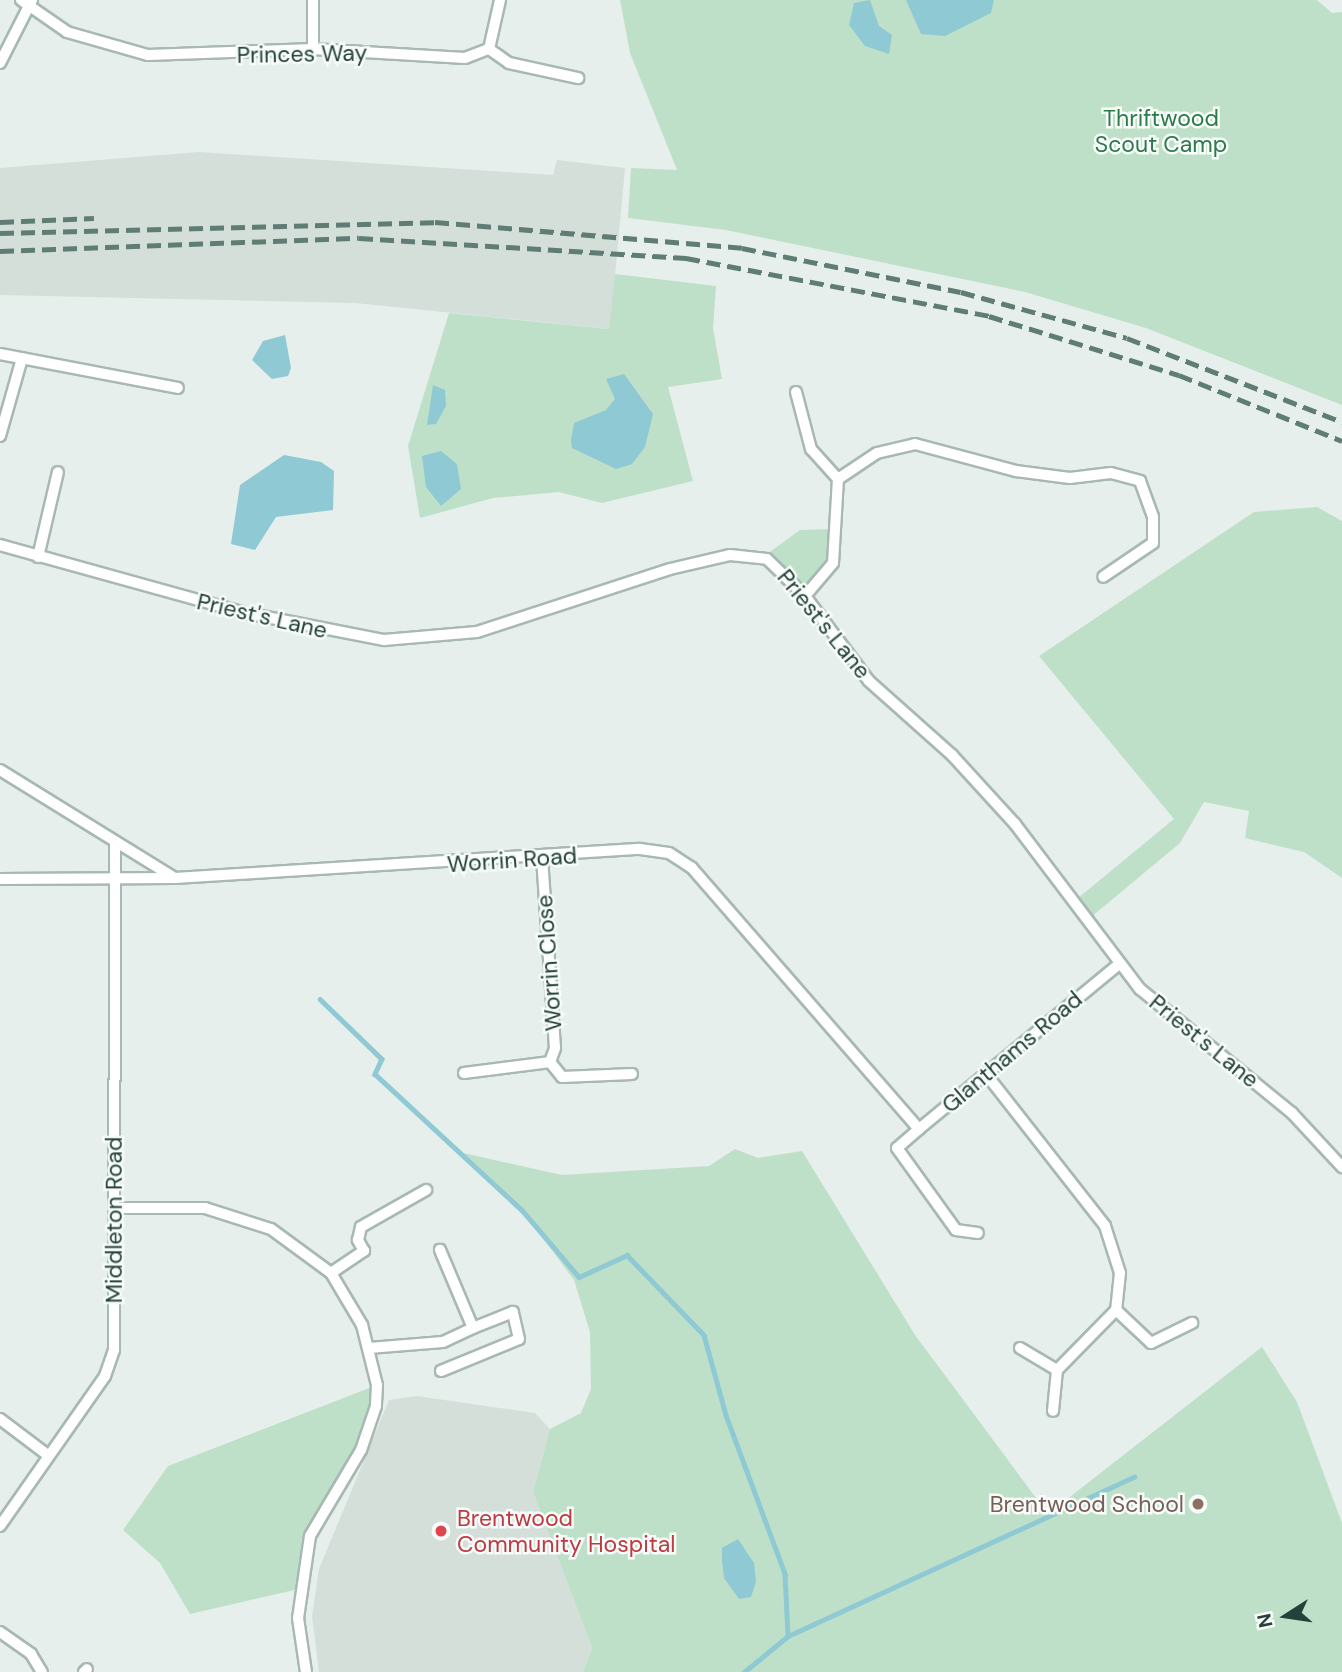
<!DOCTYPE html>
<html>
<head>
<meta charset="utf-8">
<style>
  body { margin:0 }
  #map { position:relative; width:1342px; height:1672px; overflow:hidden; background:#e6efeb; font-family:"DM Sans",sans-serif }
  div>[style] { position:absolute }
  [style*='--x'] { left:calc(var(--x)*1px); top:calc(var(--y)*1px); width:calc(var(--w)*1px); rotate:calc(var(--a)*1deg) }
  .built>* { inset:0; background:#d4dfda }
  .green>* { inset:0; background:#bfe0c8 }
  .water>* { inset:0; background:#8ec9d4 }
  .stream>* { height:4.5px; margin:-2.25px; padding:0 2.25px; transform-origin:2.25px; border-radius:2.25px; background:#8ec9d4 }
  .roads { filter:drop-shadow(2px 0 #a8b8b2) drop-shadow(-2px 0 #a8b8b2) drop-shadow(0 2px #a8b8b2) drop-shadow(0 -2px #a8b8b2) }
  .minor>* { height:10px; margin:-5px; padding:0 5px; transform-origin:5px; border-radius:5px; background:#fff }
  .rail>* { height:4.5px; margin-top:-2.25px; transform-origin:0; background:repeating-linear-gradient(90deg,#5f7d75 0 14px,transparent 0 21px) }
  .dots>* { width:19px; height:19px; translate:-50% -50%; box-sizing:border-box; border:4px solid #f7fbf9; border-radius:50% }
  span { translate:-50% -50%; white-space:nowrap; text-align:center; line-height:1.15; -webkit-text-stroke:5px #f7fbf9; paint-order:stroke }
  .street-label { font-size:23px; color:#24423a }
  .park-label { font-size:23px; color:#2d7a4b }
  .education-label { font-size:23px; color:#785e54 }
  .right { translate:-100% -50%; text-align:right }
  .health-label { font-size:23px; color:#be3a42 }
  .left { translate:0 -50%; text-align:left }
  .north { position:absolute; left:1251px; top:1581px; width:70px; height:70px; -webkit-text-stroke:5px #f7fbf9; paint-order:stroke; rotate:258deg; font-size:19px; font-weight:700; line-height:28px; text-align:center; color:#24423a }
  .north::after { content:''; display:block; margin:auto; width:24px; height:32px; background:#24423a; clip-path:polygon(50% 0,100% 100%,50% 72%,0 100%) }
</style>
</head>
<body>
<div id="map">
  <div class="built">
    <i style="clip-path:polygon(199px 152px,553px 175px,557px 160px,625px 168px,610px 329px,355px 303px,0 295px,0 168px)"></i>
    <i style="clip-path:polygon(417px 1396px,535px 1413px,550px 1429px,533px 1492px,592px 1648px,583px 1672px,319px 1672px,312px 1616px,319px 1569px,389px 1400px)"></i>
  </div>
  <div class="green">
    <i style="clip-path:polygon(620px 0,1317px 0,1332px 13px,1342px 12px,1342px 405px,1146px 328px,1025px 292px,726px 230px,628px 218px,631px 168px,677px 170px,630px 53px)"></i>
    <i style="clip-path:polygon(615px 274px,716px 286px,713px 328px,722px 379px,668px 387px,693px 481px,602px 503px,559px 492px,493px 498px,420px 518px,408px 446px,449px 313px,609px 329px)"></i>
    <i style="clip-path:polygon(1317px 507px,1342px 521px,1342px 878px,1304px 852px,1245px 838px,1249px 811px,1204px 802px,1180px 843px,1084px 923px,1072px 903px,1174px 819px,1039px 656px,1254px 512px)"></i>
    <i style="clip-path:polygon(834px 529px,834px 553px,805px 596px,767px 554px,800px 530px)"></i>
    <i style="clip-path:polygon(735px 1149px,758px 1158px,802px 1151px,915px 1335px,1048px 1514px,1262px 1347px,1297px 1402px,1342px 1523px,1342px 1672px,583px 1672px,592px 1648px,533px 1492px,550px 1429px,581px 1413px,591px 1389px,590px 1332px,574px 1280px,522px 1210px,459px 1152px,562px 1175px,709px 1166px)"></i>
    <i style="clip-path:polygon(377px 1385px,373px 1423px,310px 1536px,299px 1589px,190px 1614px,160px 1563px,123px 1530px,168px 1466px)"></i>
  </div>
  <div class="water">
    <i style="clip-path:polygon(870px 0,879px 26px,892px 35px,889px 54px,865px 46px,849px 25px,854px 3px)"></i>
    <i style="clip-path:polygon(906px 0,994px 0,991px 13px,945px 36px,921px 34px)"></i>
    <i style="clip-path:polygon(285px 335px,291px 368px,288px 376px,272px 379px,252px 360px,263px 341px)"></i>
    <i style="clip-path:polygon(624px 374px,653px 414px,645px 447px,632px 464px,616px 469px,572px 448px,571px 440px,574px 423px,606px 410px,615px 399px,606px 379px)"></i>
    <i style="clip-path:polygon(433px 385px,445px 390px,446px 406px,436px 424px,427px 425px)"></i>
    <i style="clip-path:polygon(441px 451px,457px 464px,461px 489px,441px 506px,426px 487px,422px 456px)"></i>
    <i style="clip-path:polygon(284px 455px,321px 462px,334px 471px,333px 510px,276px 517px,255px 550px,231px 544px,240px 485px)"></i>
    <i style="clip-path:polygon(738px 1539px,754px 1563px,756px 1582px,751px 1597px,739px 1599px,724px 1578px,722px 1561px,722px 1548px)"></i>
  </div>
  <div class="stream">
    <i style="--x:320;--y:999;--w:86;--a:44.1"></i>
    <i style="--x:382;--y:1059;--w:17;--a:115"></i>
    <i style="--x:375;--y:1074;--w:200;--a:42.8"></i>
    <i style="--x:522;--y:1210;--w:88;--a:49.6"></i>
    <i style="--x:579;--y:1277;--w:53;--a:-24.6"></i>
    <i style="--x:627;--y:1255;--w:111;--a:46.1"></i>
    <i style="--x:704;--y:1335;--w:83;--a:74.6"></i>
    <i style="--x:726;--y:1415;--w:170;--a:69.6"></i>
    <i style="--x:785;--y:1574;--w:62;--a:87.2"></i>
    <i style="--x:744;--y:1672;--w:57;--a:-39.3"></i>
    <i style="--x:788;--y:1636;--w:381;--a:-24.7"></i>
  </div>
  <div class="roads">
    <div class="minor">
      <i style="--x:21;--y:0;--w:56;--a:34.8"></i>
      <i style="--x:67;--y:32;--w:84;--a:15.9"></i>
      <i style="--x:148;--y:55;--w:165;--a:-2.1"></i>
      <i style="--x:313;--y:49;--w:152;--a:3.4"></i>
      <i style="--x:465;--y:58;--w:26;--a:-21"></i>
      <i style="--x:489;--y:49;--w:24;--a:35"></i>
      <i style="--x:509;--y:63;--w:71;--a:12.3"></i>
      <i style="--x:313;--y:49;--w:49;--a:-90"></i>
      <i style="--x:489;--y:49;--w:50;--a:-77.3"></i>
      <i style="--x:0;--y:63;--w:71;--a:-63.1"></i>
      <i style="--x:0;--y:354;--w:181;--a:10.8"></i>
      <i style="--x:796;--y:392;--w:59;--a:75.3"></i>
      <i style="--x:811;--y:449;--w:40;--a:48"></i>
      <i style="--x:0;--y:436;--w:81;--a:-74.2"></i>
      <i style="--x:0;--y:545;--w:255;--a:15.5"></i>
      <i style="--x:246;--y:613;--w:141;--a:11.1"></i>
      <i style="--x:384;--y:640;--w:93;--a:-4.9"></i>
      <i style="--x:477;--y:632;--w:203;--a:-18.1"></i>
      <i style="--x:670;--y:569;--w:62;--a:-13.1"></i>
      <i style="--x:730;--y:555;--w:37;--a:6"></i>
      <i style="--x:767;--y:559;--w:53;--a:44.2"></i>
      <i style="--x:805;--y:596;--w:106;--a:53"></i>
      <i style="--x:869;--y:681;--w:111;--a:41.7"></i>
      <i style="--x:952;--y:755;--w:93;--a:47.6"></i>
      <i style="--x:1015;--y:824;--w:207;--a:52.9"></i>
      <i style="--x:1140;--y:989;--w:196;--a:39.2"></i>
      <i style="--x:1292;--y:1113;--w:74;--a:47.2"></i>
      <i style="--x:38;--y:557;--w:87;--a:-76.8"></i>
      <i style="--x:805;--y:596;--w:43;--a:-49.7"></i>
      <i style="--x:833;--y:563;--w:84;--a:-86.6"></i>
      <i style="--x:838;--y:479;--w:47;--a:-33.7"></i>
      <i style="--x:877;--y:453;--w:39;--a:-13"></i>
      <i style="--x:915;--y:444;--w:105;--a:15"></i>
      <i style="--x:1016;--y:471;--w:54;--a:7.4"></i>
      <i style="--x:1070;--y:478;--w:41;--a:-7"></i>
      <i style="--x:1111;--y:473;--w:30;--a:15"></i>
      <i style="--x:1140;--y:481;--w:38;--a:70"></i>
      <i style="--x:1153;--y:517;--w:26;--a:90"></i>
      <i style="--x:1153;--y:543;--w:60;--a:145.8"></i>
      <i style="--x:0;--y:770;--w:203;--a:31.7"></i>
      <i style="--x:0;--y:879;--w:175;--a:-0.3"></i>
      <i style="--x:175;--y:878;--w:466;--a:-3.6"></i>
      <i style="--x:640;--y:849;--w:29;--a:8"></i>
      <i style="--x:669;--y:853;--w:27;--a:33"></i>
      <i style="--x:692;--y:868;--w:346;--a:49"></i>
      <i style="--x:919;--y:1129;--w:258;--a:-39.5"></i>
      <i style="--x:550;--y:1062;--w:19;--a:51"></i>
      <i style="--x:562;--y:1077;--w:70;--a:-2.5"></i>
      <i style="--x:464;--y:1073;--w:87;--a:-7.3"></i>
      <i style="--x:550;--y:1062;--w:15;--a:-70"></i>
      <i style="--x:555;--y:1048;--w:189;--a:-93.9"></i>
      <i style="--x:986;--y:1074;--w:193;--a:51.9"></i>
      <i style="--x:1105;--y:1226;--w:49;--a:72.3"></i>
      <i style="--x:1120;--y:1273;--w:37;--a:96"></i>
      <i style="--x:1116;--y:1310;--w:84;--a:134.5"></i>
      <i style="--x:1057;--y:1370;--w:41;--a:95.6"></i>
      <i style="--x:919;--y:1129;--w:29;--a:139"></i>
      <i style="--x:897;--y:1148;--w:101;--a:54.3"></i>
      <i style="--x:956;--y:1230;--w:22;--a:8"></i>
      <i style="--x:115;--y:1208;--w:90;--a:0"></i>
      <i style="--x:205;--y:1208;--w:69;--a:17.7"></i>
      <i style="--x:271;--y:1229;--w:74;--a:36.3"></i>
      <i style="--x:331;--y:1273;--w:61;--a:59.2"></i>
      <i style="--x:362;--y:1325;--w:62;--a:76"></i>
      <i style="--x:377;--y:1385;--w:21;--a:93"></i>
      <i style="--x:376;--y:1406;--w:46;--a:108.8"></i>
      <i style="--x:361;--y:1450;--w:100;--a:120.7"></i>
      <i style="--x:310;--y:1536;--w:83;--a:98.3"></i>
      <i style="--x:298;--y:1618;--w:55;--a:81.6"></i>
      <i style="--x:331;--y:1273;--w:40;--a:-34"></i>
      <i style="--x:364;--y:1251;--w:13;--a:-119"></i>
      <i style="--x:358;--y:1240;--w:13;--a:-77"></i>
      <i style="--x:361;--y:1227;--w:75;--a:-29.6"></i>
      <i style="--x:1116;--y:1310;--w:48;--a:43.3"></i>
      <i style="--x:1151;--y:1343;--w:46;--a:-26"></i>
      <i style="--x:369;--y:1348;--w:74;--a:-4.6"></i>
      <i style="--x:443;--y:1342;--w:33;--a:-25"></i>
      <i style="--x:473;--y:1328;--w:85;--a:-112.9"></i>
      <i style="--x:1020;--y:1348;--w:43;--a:30.7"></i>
      <i style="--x:441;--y:1371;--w:84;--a:-22.3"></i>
      <i style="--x:519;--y:1339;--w:28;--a:-103"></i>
      <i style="--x:513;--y:1312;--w:43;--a:158.2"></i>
      <i style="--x:0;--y:1419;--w:61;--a:37.1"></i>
      <i style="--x:0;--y:1526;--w:183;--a:-55"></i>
      <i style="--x:105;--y:1376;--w:28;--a:-71"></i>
      <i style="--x:114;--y:1350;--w:506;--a:-89.89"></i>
      <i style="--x:0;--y:1632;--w:38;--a:35"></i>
      <i style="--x:31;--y:1654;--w:21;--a:59"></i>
      <i style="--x:84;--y:1672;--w:4;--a:-45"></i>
    </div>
  </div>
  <div class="rail">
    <i style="--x:0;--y:222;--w:94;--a:-2.4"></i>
    <i style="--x:0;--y:233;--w:435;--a:-1.4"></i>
    <i style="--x:435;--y:222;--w:308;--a:4.8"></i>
    <i style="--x:742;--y:248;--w:223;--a:11.4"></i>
    <i style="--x:961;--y:292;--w:172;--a:15.5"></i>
    <i style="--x:1127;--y:338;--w:231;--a:21.3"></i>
    <i style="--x:0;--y:251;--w:359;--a:-2.1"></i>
    <i style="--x:359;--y:238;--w:328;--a:3.5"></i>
    <i style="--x:686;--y:258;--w:309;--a:10.8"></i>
    <i style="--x:989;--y:316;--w:199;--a:17.3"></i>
    <i style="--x:1179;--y:375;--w:176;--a:22"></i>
  </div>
  <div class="dots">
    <i style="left:1198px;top:1504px;background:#8d6e63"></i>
    <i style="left:441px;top:1531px;background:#e0444e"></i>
  </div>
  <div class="street-label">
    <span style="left:302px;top:54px;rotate:-1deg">Princes Way</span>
    <span style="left:262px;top:616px;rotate:13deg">Priest's Lane</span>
    <span style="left:824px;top:624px;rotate:51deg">Priest's Lane</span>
    <span style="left:512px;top:860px;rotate:-4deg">Worrin Road</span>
    <span style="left:549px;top:963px;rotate:-94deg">Worrin Close</span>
    <span style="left:1204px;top:1041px;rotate:39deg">Priest's Lane</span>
    <span style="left:1012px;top:1052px;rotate:-40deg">Glanthams Road</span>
    <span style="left:114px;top:1220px;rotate:-90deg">Middleton Road</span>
  </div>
  <div class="park-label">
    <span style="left:1161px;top:131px">Thriftwood<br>Scout Camp</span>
  </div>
  <div class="education-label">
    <span class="right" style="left:1184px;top:1504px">Brentwood School</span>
  </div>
  <div class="health-label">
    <span class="left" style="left:457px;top:1531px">Brentwood<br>Community Hospital</span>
  </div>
  <div class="north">N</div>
</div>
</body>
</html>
